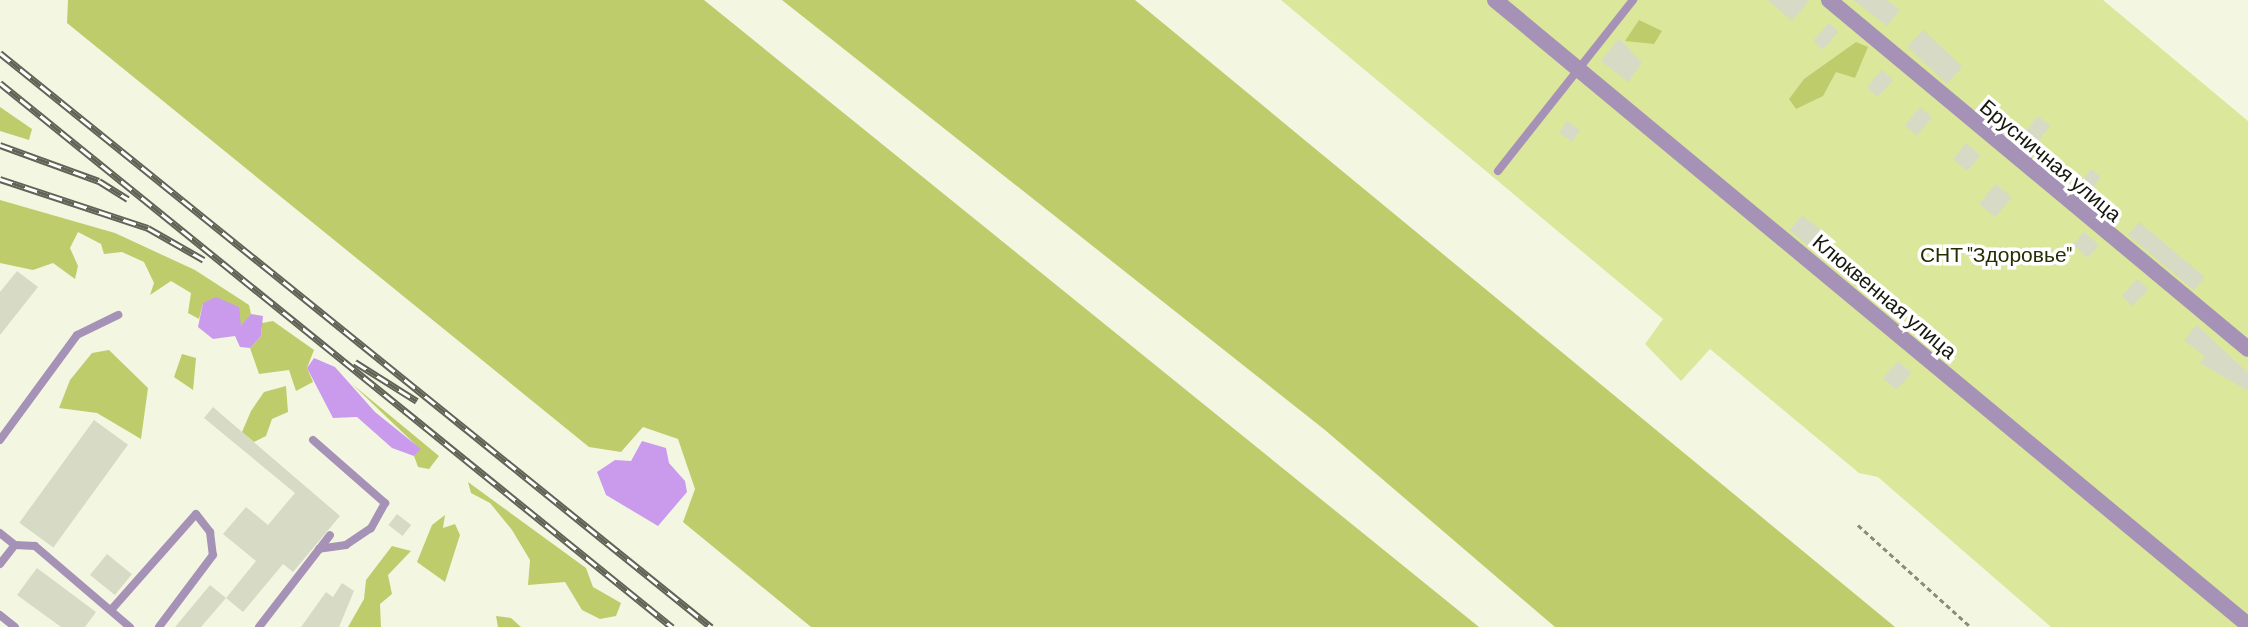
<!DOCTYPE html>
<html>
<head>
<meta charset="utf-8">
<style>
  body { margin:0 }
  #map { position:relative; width:2248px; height:627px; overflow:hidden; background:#f3f7e1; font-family:Barlow,sans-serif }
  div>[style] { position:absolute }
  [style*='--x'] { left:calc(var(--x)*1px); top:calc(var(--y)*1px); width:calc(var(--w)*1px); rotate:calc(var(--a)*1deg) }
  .green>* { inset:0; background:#dbe79b }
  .forest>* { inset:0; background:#bfcc6b }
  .water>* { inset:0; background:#ca9bec }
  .building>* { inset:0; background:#d7dbc6; transform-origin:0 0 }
  .path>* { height:2.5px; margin-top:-1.25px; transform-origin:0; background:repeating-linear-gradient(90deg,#8a8c7d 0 5px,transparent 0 8.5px) }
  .lane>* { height:8px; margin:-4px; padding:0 4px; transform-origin:4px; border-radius:4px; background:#a692b6 }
  .street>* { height:16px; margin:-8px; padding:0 8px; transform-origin:8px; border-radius:8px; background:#a692b6 }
  .rail>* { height:7px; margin-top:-3.5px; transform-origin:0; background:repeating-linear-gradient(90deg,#fff 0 13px,#616356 0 26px); box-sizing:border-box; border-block:2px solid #616356 }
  span { translate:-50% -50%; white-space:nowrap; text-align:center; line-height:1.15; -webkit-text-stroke:7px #fff; paint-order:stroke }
  .street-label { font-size:21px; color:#16170f }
  .park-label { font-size:21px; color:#292d03 }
</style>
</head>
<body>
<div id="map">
  <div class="green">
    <i style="clip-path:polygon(1281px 0,2103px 0,2248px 121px,2248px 627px,2051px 627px,1878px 477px,1859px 473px,1710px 349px,1681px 381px,1645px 344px,1663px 319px)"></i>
  </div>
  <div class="forest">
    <i style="clip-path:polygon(68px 0,704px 0,1479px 627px,811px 627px,683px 522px,695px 489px,678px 439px,643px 427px,621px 452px,589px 447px,67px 23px)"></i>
    <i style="clip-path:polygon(782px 0,1135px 0,1895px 627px,1555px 627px,1325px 430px)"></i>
    <i style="clip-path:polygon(1639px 20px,1662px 31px,1654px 44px,1625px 41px)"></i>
    <i style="clip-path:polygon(1856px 42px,1868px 47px,1855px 78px,1836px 72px,1823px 96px,1796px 109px,1789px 99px,1804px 79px)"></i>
    <i style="clip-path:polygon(0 107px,32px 129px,29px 140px,0 131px)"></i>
    <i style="clip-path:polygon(0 200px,115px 233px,195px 270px,249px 305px,251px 314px,242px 326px,203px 303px,199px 319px,188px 313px,191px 293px,171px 281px,150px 295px,154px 283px,144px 262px,122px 252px,104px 254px,101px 244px,78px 232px,70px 248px,78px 266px,75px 279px,53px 263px,33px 270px,0 263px)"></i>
    <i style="clip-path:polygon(273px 321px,314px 350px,307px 368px,313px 382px,296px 391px,289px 370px,259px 374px,250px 348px,261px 336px,262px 323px)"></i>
    <i style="clip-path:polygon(109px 350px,148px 388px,141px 439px,97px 413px,59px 408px,70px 380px,92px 353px)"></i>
    <i style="clip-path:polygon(182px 354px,196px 358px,193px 390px,174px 377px)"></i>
    <i style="clip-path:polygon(352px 384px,439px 456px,429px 469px,418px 467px,414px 456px,420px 449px)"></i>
    <i style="clip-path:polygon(286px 386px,288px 412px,272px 419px,266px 436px,254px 442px,242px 432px,251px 411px,264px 392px)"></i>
    <i style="clip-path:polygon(468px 482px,586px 568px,593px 587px,621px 603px,616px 616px,600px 619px,582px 610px,565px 582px,528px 585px,530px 560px,512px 530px,490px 503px,471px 493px)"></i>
    <i style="clip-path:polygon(445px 515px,443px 528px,455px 524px,460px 535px,445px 582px,417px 562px,432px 525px)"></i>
    <i style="clip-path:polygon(392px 546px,411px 551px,388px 575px,392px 594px,380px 604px,381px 627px,348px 627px,364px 599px,366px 580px)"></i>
    <i style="clip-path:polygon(496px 616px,511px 618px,521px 627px,498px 627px)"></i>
  </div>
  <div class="water">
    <i style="clip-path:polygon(216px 297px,239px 307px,241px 326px,251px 314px,263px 316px,261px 336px,250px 348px,240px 347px,235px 336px,213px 339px,198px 327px,203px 303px)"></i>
    <i style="clip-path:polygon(314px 358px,335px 367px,375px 412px,421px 449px,414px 456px,392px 448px,357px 417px,333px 418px,307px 368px)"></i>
    <i style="clip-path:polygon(642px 441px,666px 448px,669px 463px,685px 481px,687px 492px,658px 526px,606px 495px,597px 472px,615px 460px,631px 461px)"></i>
  </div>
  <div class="building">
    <i style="clip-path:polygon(1768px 0,1810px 0,1792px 21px)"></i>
    <i style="clip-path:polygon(1853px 0,1887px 0,1900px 10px,1887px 26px)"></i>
    <i style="left:1829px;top:23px;width:13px;height:24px;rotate:42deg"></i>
    <i style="left:1923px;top:30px;width:54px;height:23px;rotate:43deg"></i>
    <i style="clip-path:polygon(1619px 38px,1642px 63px,1628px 82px,1601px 61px)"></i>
    <i style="left:1882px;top:70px;width:15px;height:23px;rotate:42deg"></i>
    <i style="left:1920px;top:107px;width:16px;height:24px;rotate:40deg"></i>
    <i style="left:2038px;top:116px;width:16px;height:27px;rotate:40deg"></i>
    <i style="left:1567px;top:121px;width:16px;height:14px;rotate:35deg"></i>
    <i style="left:1966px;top:143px;width:19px;height:21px;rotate:39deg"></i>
    <i style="left:2091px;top:169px;width:13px;height:17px;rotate:39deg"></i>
    <i style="left:1996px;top:184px;width:21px;height:26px;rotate:41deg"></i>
    <i style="left:1802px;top:215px;width:27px;height:20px;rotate:39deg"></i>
    <i style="left:2139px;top:222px;width:86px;height:17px;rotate:40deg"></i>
    <i style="left:2084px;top:232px;width:20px;height:17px;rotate:41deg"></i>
    <i style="clip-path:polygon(17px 271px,38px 287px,0 335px,0 292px)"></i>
    <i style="left:2137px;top:279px;width:15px;height:23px;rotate:42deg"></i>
    <i style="clip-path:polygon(2197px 325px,2248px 373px,2248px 391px,2200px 363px,2205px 357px,2184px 340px)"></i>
    <i style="left:1898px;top:361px;width:18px;height:23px;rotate:41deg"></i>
    <i style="clip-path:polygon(213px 407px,340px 516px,293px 572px,283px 564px,243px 612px,226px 598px,256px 561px,223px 534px,246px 507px,268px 525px,295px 493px,204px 418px)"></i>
    <i style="left:94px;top:420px;width:42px;height:127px;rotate:36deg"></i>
    <i style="left:397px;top:514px;width:18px;height:14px;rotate:38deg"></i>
    <i style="left:107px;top:554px;width:32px;height:27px;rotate:39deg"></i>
    <i style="clip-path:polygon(37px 568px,96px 612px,85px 627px,61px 627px,17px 595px)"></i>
    <i style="clip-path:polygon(342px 583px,354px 591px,339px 627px,301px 627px,326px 592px,333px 597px)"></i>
    <i style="clip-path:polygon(210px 585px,226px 598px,201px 627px,175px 627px)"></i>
  </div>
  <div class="path">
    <i style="--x:1858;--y:525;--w:152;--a:42.1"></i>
  </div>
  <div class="lane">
    <i style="--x:1498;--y:171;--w:218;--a:-51.7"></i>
    <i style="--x:0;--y:440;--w:130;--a:-53.7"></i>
    <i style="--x:77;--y:335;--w:46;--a:-26"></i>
    <i style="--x:313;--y:440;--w:96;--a:41.2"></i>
    <i style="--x:385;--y:503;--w:29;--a:119"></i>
    <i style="--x:371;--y:528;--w:30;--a:146"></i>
    <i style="--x:346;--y:545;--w:27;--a:172"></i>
    <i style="--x:0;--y:533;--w:19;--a:39"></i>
    <i style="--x:15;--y:545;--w:20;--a:3"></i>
    <i style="--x:35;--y:546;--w:125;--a:40.5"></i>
    <i style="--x:0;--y:564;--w:24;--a:-52"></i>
    <i style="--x:111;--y:610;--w:128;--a:-48.5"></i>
    <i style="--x:196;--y:514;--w:23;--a:52"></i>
    <i style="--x:210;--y:532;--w:23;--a:83"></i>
    <i style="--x:213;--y:555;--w:90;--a:126.9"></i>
    <i style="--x:0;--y:615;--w:19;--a:39"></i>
    <i style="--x:259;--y:627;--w:116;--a:-52.3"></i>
  </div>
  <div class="street">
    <i style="--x:1495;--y:0;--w:979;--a:39.69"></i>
    <i style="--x:1829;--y:0;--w:545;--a:39.79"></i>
  </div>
  <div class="rail">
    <i style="--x:0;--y:53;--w:914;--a:38.91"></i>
    <i style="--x:0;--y:83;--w:865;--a:38.99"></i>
    <i style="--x:0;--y:145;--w:105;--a:20"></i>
    <i style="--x:99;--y:181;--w:34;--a:32"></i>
    <i style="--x:0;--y:179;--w:156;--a:18.3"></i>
    <i style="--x:148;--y:228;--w:64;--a:29.7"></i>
    <i style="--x:355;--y:362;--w:73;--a:32.2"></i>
  </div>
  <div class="street-label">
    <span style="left:2051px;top:160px;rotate:40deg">Брусничная улица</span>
    <span style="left:1885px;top:296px;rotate:40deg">Клюквенная улица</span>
  </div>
  <div class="park-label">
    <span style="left:1996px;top:254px">СНТ "Здоровье"</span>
  </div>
</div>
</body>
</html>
